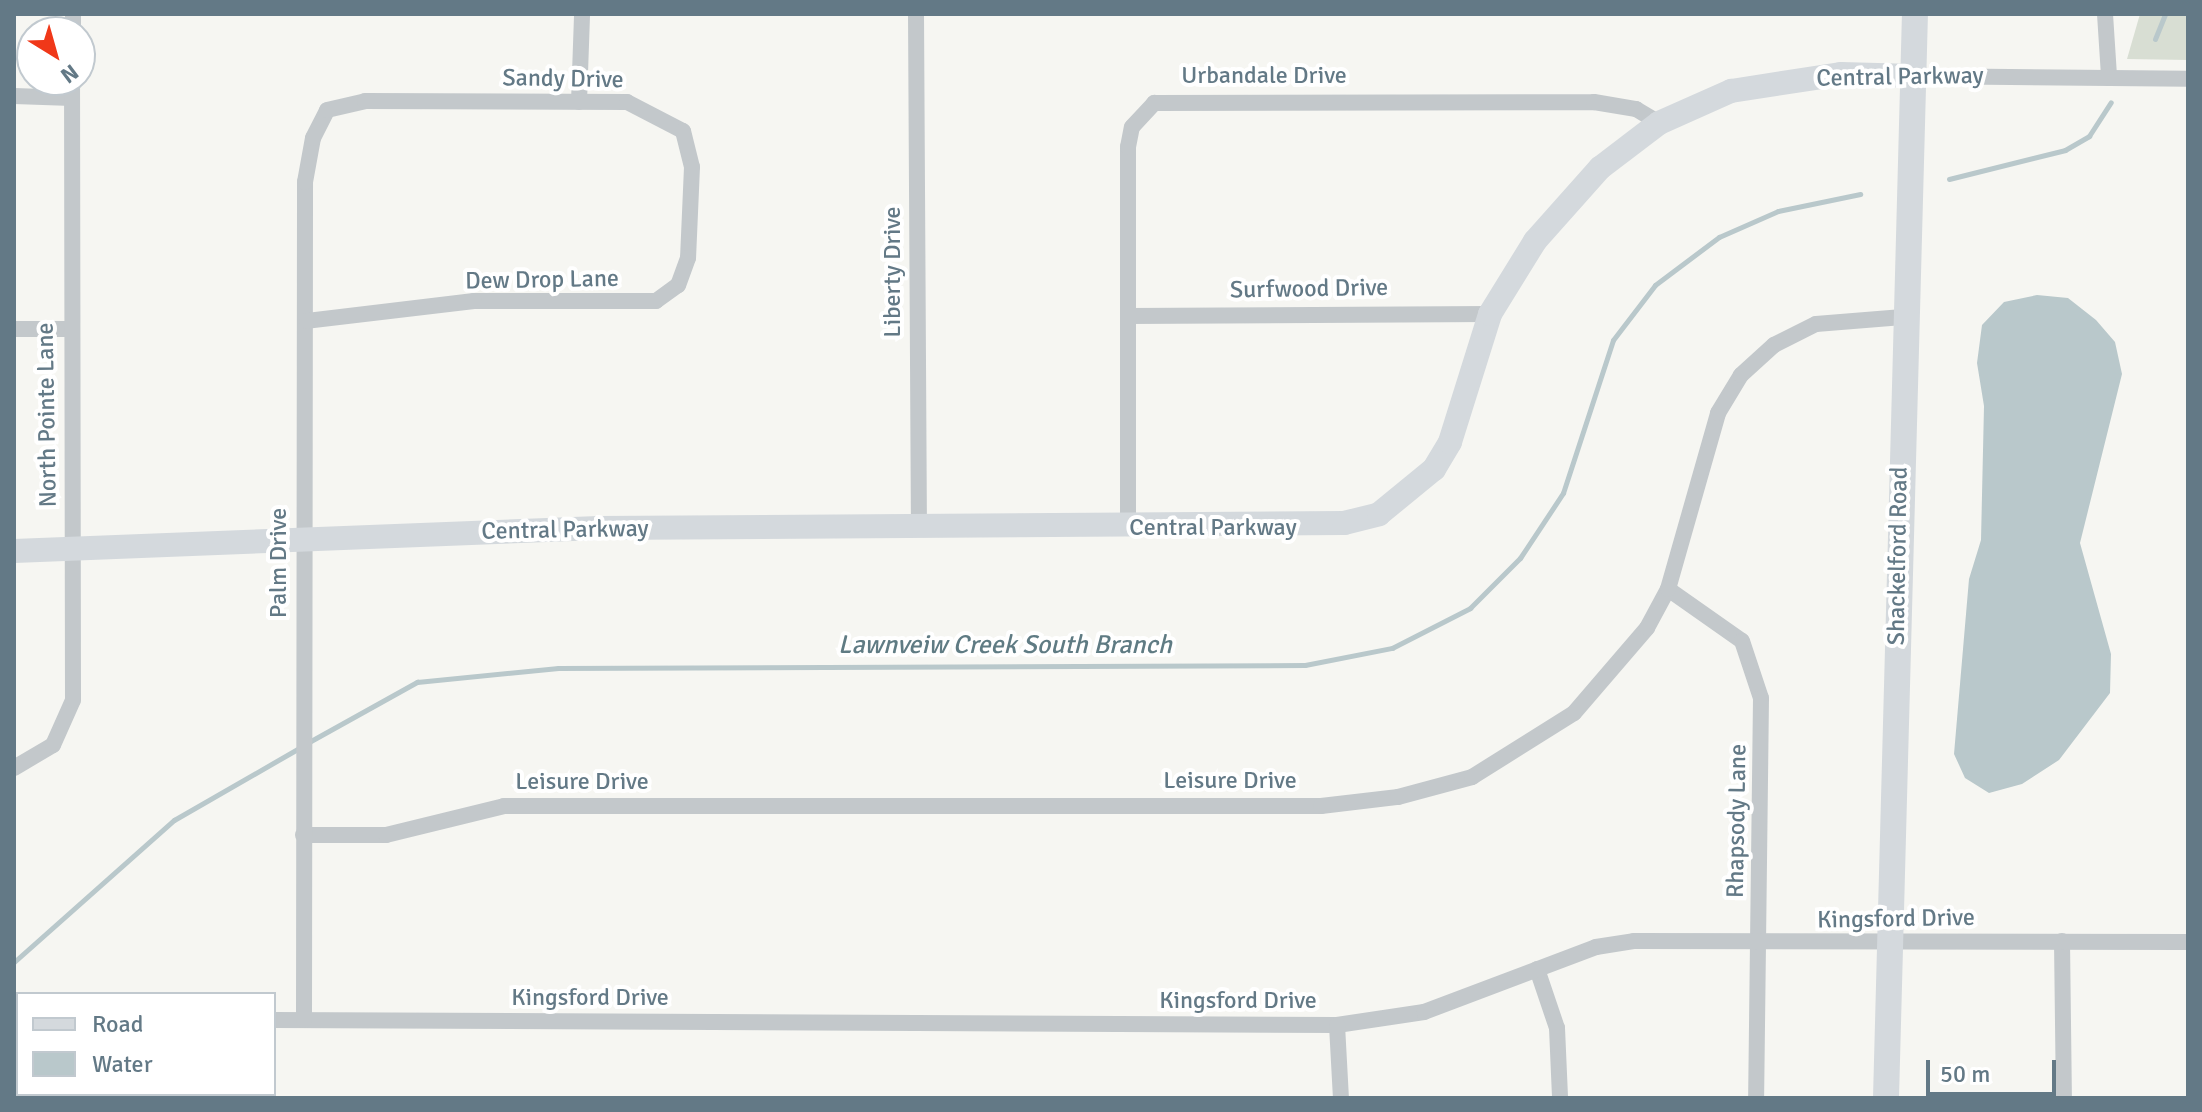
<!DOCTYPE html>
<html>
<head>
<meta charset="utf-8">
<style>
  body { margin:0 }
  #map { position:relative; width:2202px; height:1112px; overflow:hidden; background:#f6f6f2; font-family:Signika,sans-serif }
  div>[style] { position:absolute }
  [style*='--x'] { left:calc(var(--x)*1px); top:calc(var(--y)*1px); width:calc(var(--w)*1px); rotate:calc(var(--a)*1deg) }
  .green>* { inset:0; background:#d8ded3 }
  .water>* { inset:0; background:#b9c8cb }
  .stream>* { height:5px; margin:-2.5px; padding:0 2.5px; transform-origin:2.5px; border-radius:2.5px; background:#b9c8cb }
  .street>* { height:16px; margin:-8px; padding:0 8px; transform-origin:8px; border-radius:8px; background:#c3c8cb }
  .secondary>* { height:24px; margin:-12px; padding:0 12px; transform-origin:12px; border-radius:12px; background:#d4d9dd }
  .primary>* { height:26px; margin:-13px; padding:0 13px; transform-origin:13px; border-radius:13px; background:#d4d9dd }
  span { translate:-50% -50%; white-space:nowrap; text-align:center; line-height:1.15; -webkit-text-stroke:8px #fff; paint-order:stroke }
  .street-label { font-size:24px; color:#637986 }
  .water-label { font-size:26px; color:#5f7b83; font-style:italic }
  .frame { position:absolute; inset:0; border:16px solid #637986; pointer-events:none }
  .legend { position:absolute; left:16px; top:992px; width:260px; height:104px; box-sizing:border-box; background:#fff; border:2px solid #c1c9cf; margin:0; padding:10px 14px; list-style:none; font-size:24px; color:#637986 }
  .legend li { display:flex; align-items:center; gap:16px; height:40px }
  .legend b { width:40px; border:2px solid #c1c9cf }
  .north { position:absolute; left:16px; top:16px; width:80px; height:80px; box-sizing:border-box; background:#fff; border:2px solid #c1c9cf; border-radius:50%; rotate:143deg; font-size:22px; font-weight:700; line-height:32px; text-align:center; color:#637986 }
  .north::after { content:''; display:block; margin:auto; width:28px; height:36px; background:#f03819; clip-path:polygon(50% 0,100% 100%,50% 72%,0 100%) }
  .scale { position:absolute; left:1926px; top:1060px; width:130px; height:36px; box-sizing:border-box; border:4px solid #637986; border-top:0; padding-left:10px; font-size:24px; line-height:28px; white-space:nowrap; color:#637986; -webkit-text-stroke:6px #fff; paint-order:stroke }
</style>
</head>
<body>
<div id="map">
  <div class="green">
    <i style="clip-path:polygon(2140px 14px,2188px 14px,2188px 60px,2127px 59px)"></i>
  </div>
  <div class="water">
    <i style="clip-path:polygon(2037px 295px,2068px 298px,2096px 320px,2115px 342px,2122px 374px,2080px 543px,2111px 654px,2110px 693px,2059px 760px,2022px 784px,1989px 793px,1965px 778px,1954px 754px,1969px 579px,1981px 540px,1984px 406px,1977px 363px,1982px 325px,2004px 302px)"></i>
  </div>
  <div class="stream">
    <i style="--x:2155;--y:39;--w:27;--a:-68"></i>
    <i style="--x:1949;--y:179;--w:120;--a:-14"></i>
    <i style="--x:2065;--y:150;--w:28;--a:-30"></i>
    <i style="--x:2089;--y:136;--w:40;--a:-57.1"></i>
    <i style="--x:309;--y:742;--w:124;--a:-29.1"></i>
    <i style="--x:417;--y:682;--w:142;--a:-5.7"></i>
    <i style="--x:558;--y:668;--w:747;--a:-0.23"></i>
    <i style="--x:1305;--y:665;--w:89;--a:-11.1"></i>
    <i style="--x:1392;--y:648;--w:88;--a:-27.1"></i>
    <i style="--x:1470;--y:608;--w:71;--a:-45"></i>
    <i style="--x:1520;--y:558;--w:78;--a:-56.5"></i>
    <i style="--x:1563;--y:493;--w:161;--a:-71.9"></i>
    <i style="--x:1613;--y:340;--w:69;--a:-52.6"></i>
    <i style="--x:1655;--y:285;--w:80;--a:-36.9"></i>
    <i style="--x:1719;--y:237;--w:64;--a:-23.8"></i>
    <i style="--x:1778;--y:211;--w:84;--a:-11.7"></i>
    <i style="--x:14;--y:962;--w:214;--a:-41.6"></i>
    <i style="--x:174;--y:820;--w:146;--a:-29.9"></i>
  </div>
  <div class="street">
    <i style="--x:916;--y:14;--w:515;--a:89.67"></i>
    <i style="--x:2105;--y:14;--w:62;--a:86.3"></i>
    <i style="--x:73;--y:32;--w:18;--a:-90"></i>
    <i style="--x:1914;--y:76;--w:274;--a:0.6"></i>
    <i style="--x:14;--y:96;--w:58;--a:2"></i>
    <i style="--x:579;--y:102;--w:88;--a:-88"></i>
    <i style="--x:1129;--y:316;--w:361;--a:-0.3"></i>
    <i style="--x:14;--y:329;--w:55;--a:0"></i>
    <i style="--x:1128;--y:527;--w:380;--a:-90"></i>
    <i style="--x:1128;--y:147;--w:20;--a:-79"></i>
    <i style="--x:1132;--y:127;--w:33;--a:-47"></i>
    <i style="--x:1154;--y:103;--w:440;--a:-0.1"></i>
    <i style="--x:1594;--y:102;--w:43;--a:9.5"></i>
    <i style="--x:1636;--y:109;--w:27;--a:31"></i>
    <i style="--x:1668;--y:589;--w:90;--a:35.1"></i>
    <i style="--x:1742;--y:641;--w:60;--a:71.6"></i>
    <i style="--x:1761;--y:698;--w:400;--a:90.7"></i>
    <i style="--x:14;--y:768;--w:45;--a:-30.5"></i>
    <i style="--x:53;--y:745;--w:49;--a:-66"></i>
    <i style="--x:73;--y:700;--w:620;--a:-90.09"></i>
    <i style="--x:303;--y:835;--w:83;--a:0"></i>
    <i style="--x:386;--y:835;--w:122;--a:-13.8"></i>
    <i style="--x:504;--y:806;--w:817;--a:0"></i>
    <i style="--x:1321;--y:806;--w:78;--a:-6.7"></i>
    <i style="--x:1398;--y:797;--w:77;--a:-15.1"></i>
    <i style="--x:1472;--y:777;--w:120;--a:-32.1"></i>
    <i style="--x:1574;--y:713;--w:112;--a:-49.3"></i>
    <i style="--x:1647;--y:628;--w:44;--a:-61.7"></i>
    <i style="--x:1668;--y:589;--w:183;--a:-74.1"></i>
    <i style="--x:1718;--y:413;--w:44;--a:-58.8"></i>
    <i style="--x:1741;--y:375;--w:45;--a:-42.3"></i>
    <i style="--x:1774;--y:345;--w:47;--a:-26.6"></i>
    <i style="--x:1816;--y:324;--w:87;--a:-4.6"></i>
    <i style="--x:2062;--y:941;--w:157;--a:89.3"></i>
    <i style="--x:1537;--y:969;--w:62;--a:71.3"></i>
    <i style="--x:1557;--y:1028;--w:70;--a:87.5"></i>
    <i style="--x:274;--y:1020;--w:1063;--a:0.27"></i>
    <i style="--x:1337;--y:1025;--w:88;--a:-8.5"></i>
    <i style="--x:1424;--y:1012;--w:184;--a:-20.7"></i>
    <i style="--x:1596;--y:947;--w:38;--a:-9"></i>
    <i style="--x:1634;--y:941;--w:554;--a:0.1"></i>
    <i style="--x:304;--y:1020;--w:838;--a:-89.93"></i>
    <i style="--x:305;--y:182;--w:45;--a:-79.7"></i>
    <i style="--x:313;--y:138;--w:31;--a:-63"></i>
    <i style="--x:327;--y:110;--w:39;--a:-13"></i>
    <i style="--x:365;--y:101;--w:262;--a:0.2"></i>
    <i style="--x:627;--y:102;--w:63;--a:27.4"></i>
    <i style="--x:683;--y:131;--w:37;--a:76"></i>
    <i style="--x:692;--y:167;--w:91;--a:92.5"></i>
    <i style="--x:688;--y:258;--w:29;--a:110"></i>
    <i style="--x:678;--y:285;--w:27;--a:144"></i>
    <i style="--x:656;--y:301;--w:182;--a:180"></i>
    <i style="--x:474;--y:301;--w:168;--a:173.2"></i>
    <i style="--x:1337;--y:1025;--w:73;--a:86.9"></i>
    <i style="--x:100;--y:1098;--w:4;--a:-90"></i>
  </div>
  <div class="secondary">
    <i style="--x:14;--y:551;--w:585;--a:-2.25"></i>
    <i style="--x:599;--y:528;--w:745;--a:-0.38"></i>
    <i style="--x:1344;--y:523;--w:36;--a:-14"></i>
    <i style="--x:1379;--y:514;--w:71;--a:-39.3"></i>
    <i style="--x:1434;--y:469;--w:31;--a:-59"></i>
    <i style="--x:1450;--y:442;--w:134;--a:-72.6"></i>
    <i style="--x:1490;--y:314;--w:86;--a:-58.3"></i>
    <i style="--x:1535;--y:241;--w:98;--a:-48.3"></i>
    <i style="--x:1600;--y:168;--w:74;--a:-37.3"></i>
    <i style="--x:1659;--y:123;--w:79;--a:-24"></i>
    <i style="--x:1731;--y:91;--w:111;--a:-8.8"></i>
    <i style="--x:1841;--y:74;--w:73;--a:1.6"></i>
  </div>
  <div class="primary">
    <i style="--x:1886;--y:1098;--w:1084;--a:-88.47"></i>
  </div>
  <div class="street-label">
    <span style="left:1264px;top:76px">Urbandale Drive</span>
    <span style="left:1900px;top:77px;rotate:-1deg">Central Parkway</span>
    <span style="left:563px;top:79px;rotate:1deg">Sandy Drive</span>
    <span style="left:893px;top:272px;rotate:-90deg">Liberty Drive</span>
    <span style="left:542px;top:280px;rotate:-1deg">Dew Drop Lane</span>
    <span style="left:1309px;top:289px;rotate:-1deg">Surfwood Drive</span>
    <span style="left:47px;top:415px;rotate:-91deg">North Pointe Lane</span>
    <span style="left:1213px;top:528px">Central Parkway</span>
    <span style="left:565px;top:530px;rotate:-1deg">Central Parkway</span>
    <span style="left:1898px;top:556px;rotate:-89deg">Shackelford Road</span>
    <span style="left:279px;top:563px;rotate:-90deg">Palm Drive</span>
    <span style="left:1230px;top:781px">Leisure Drive</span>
    <span style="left:582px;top:782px">Leisure Drive</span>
    <span style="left:1737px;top:821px;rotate:-89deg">Rhapsody Lane</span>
    <span style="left:1896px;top:919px;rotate:-1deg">Kingsford Drive</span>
    <span style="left:590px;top:998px">Kingsford Drive</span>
    <span style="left:1238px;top:1001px">Kingsford Drive</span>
  </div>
  <div class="water-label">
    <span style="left:1005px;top:646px">Lawnveiw Creek South Branch</span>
  </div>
  <div class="frame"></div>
  <ul class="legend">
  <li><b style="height:10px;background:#d4d9dd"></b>Road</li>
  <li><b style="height:22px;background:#b9c8cb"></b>Water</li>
  </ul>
  <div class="north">N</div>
  <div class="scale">50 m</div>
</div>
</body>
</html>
